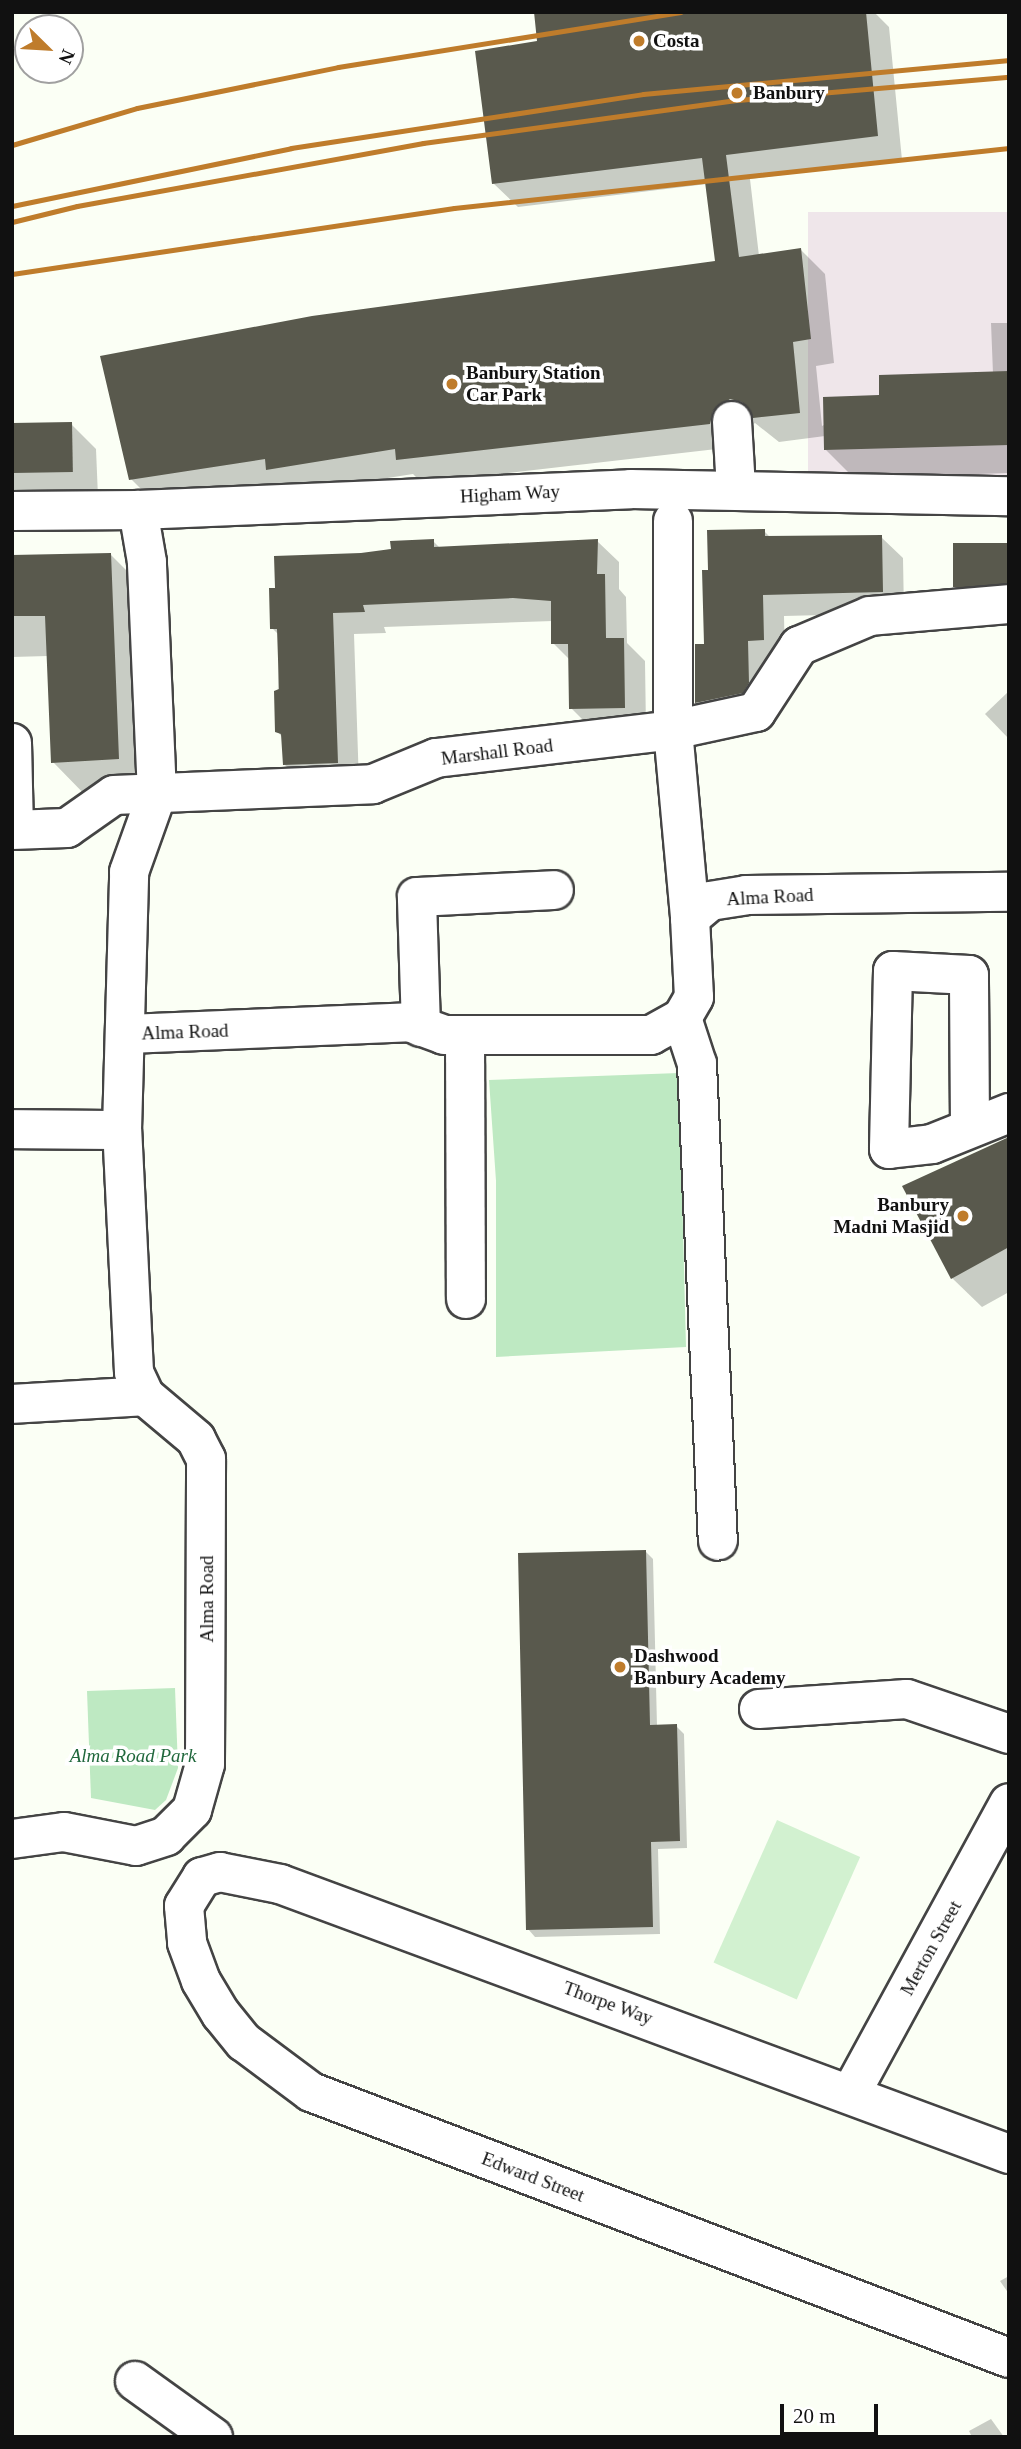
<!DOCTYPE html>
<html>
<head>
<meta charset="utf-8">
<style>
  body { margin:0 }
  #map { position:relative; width:1021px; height:2449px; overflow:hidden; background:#fbfff5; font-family:"Times New Roman",serif }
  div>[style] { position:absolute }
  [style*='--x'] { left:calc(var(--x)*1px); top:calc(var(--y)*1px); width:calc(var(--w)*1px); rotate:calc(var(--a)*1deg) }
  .industrial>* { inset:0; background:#efe6ea; transform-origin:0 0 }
  .green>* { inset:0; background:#bee9c2 }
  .pitch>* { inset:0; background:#d2f1d0; transform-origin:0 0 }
  .shadow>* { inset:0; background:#0003 }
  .building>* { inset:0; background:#59594d; transform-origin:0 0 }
  .roads { filter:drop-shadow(2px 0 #444) drop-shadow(-2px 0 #444) drop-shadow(0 2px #444) drop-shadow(0 -2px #444) }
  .minor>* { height:38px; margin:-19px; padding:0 19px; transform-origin:19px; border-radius:19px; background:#fff }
  .rail>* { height:5px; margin:-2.5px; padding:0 2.5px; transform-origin:2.5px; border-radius:2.5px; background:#bf7c2b }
  .dots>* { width:19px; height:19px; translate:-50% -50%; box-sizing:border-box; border:4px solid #fff; border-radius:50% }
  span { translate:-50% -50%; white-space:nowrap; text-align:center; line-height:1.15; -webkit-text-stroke:7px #fff; paint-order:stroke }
  .poi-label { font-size:19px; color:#111; font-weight:700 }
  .left { translate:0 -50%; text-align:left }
  .right { translate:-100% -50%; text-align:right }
  .street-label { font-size:19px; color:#111 }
  .park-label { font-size:19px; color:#21683d; font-style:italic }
  .frame { position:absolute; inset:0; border:14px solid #111; pointer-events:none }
  .north { position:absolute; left:14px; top:14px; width:70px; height:70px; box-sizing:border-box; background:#fff; border:2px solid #a0a0a0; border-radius:50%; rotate:114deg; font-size:19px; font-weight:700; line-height:28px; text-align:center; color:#111 }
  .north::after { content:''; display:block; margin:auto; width:24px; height:32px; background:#bf7c2b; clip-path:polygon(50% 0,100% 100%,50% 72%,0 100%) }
  .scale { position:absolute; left:780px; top:2404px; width:98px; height:32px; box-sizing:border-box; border:4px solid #111; border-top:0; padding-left:9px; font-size:21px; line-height:24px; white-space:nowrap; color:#111; -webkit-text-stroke:5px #fff; paint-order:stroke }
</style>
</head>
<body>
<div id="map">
  <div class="industrial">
    <i style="left:1009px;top:212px;width:267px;height:201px;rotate:90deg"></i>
  </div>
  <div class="green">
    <i style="clip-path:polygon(679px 1073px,686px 1347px,496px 1357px,496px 1181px,489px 1080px)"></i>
    <i style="clip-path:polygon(175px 1688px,178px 1768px,166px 1800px,155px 1810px,91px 1798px,87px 1691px)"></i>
  </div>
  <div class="pitch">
    <i style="left:777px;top:1820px;width:91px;height:156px;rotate:24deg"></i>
  </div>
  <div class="shadow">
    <i style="clip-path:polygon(536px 12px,874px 12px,889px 27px,902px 160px,750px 179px,759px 256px,801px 250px,825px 274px,834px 363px,816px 366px,822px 426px,881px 396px,993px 374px,991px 323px,1009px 323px,1009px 473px,854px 478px,826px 450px,825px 436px,779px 442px,755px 423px,737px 435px,734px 447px,422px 483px,413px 474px,292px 493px,283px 484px,155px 503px,131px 479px,717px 262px,707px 184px,518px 207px,493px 183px,539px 42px)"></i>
    <i style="clip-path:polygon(71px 424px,96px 449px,98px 497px,12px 500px,12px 426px)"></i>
    <i style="clip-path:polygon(764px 531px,771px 538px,881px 537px,903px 558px,904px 613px,784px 616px,785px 661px,770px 705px,718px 724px,697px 702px,706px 646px,710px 572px)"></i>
    <i style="clip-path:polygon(433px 541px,441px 549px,597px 541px,619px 562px,619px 589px,626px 597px,627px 643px,645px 661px,646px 729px,593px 730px,571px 708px,570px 660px,553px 643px,553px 621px,384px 627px,386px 633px,354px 634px,359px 784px,306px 786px,284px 764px,283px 738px,277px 731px,279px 635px,272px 628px,277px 589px,361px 555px)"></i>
    <i style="clip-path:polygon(1009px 545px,1009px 599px,970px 602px,954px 586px)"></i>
    <i style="clip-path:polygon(110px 554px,150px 594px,158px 799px,92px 802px,53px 762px,48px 656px,12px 657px,12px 557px)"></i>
    <i style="clip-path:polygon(1009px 691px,1009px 739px,985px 714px)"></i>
    <i style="clip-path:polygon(1009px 1138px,1009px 1292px,982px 1307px,952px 1278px)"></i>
    <i style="clip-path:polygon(645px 1551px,653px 1559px,657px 1726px,676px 1726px,684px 1734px,687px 1848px,658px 1849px,660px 1934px,535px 1937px,528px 1929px)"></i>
    <i style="clip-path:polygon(1009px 2276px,1009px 2294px,1000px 2281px)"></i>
    <i style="clip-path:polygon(991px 2419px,1004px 2437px,972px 2437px,969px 2431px)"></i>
  </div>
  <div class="building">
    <i style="clip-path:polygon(534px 12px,866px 12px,878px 136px,726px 155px,739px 257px,801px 248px,811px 339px,793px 342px,800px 413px,753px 418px,742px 402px,730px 399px,713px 411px,710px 424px,396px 460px,395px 449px,266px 470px,265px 459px,129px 480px,100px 356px,312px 316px,715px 261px,702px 158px,492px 184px,475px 51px,537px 41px)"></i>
    <i style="clip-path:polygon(1009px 371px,1009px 445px,824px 450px,823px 397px,879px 395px,879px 375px)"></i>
    <i style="left:72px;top:422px;width:50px;height:60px;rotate:89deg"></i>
    <i style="clip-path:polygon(765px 529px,765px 536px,882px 535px,883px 592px,763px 595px,764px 640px,748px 641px,749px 683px,743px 693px,695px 703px,695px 644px,704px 644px,702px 570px,708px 570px,707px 530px)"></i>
    <i style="clip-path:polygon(434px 539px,434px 547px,598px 539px,597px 574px,605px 574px,606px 638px,624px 638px,625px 708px,569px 709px,568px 644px,551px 644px,551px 601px,513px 598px,363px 605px,365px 612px,333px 613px,338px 763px,283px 765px,281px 734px,275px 732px,274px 691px,279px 689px,277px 629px,270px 629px,269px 588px,275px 588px,274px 556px,361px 553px,391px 549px,390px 541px)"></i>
    <i style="left:953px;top:543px;width:56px;height:44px"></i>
    <i style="clip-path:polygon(111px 553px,119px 759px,51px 763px,45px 616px,12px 616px,12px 555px)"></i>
    <i style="clip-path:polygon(1009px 1137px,1009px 1247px,951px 1279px,902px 1186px)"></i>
    <i style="clip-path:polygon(646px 1550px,650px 1725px,677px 1724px,680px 1841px,651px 1842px,653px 1927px,526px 1930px,518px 1553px)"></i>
  </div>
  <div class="roads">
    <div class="minor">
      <i style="--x:732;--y:421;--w:68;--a:86.6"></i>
      <i style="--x:12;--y:511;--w:126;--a:-0.5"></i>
      <i style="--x:138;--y:510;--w:493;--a:-2.4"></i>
      <i style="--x:631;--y:489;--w:378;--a:1.1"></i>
      <i style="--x:673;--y:521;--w:209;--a:90"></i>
      <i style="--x:673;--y:730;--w:189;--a:84.8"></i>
      <i style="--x:12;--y:743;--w:86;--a:88.7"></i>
      <i style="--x:12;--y:830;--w:55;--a:-2.1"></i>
      <i style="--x:67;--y:828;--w:57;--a:-35.1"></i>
      <i style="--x:114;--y:795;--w:259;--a:-2.4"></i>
      <i style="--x:373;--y:784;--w:68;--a:-22.4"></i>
      <i style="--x:436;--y:758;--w:239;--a:-6.7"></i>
      <i style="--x:673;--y:730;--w:85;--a:-12.2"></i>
      <i style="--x:756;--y:712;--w:79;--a:-56.9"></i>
      <i style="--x:799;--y:646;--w:77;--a:-22.9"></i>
      <i style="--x:870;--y:616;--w:140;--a:-4.9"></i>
      <i style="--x:682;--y:1018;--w:48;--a:71.9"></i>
      <i style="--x:697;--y:1064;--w:477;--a:87.5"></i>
      <i style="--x:421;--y:1027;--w:130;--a:-91.8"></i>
      <i style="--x:417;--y:897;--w:137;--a:-2.9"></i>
      <i style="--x:128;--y:1034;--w:281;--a:-2.4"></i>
      <i style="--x:409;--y:1022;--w:37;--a:20"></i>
      <i style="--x:444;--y:1035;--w:207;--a:0"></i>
      <i style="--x:651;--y:1035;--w:35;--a:-29"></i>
      <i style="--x:682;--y:1018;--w:24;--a:-60"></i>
      <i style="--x:694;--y:997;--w:79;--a:-92.9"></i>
      <i style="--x:690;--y:918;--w:26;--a:-40"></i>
      <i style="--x:710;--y:901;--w:36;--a:-9"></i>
      <i style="--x:746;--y:895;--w:263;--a:-0.7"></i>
      <i style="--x:465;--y:1035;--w:264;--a:89.8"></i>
      <i style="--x:970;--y:1126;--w:151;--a:-90.4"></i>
      <i style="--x:969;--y:975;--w:76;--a:-177"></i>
      <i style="--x:893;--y:971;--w:178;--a:91.3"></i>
      <i style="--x:889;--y:1149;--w:43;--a:-6.6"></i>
      <i style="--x:932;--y:1144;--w:83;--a:-21.9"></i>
      <i style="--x:12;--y:1129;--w:110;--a:0.5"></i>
      <i style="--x:12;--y:1404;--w:133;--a:-3.4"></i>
      <i style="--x:759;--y:1709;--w:148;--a:-3.9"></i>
      <i style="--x:907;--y:1699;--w:108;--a:18.9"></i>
      <i style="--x:12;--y:1839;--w:52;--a:-7.7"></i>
      <i style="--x:64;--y:1832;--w:73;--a:11"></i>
      <i style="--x:136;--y:1846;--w:32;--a:-18"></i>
      <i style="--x:166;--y:1836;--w:37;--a:-45"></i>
      <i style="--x:192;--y:1810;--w:48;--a:-74.2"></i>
      <i style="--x:205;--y:1764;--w:305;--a:-89.8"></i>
      <i style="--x:206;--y:1459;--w:22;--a:-117"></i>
      <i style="--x:196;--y:1439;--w:67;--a:-139.9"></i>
      <i style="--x:145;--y:1396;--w:26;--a:-115"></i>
      <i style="--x:134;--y:1372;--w:242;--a:-92.8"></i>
      <i style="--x:122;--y:1130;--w:258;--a:-88.4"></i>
      <i style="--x:129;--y:872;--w:83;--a:-70.3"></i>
      <i style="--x:157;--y:794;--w:232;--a:-92.5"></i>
      <i style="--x:147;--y:562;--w:53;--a:-99.8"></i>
      <i style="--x:851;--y:2093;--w:330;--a:-61.4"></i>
      <i style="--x:1009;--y:2154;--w:777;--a:-159.68"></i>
      <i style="--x:280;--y:1884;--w:61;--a:-168.7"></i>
      <i style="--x:220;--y:1872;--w:19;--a:164"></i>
      <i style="--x:202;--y:1877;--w:34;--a:122"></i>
      <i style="--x:184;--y:1906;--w:37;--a:85"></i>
      <i style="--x:187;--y:1943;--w:40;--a:69.8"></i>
      <i style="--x:201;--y:1981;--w:39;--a:59"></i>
      <i style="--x:221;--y:2014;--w:36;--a:51"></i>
      <i style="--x:244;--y:2042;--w:84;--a:36.7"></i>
      <i style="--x:311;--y:2092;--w:747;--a:20.86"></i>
      <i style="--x:135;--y:2381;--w:96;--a:35.7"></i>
    </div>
  </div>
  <div class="rail">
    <i style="--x:12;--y:145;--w:130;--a:-16.5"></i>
    <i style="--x:137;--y:108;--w:205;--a:-11.5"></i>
    <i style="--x:338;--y:67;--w:347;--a:-9.1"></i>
    <i style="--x:12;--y:206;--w:285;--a:-11.7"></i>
    <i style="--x:291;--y:148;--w:356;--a:-8.7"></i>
    <i style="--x:643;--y:94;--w:368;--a:-5.3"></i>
    <i style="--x:12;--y:222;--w:67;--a:-13.8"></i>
    <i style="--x:77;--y:206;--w:352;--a:-10.3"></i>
    <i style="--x:423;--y:143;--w:318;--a:-7.8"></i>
    <i style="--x:738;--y:100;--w:272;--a:-4.9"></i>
    <i style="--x:12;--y:274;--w:447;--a:-8.5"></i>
    <i style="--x:454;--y:208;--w:558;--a:-6.17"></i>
  </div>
  <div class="dots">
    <i style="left:639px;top:41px;background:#bf7c2b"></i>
    <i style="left:737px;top:93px;background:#bf7c2b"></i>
    <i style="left:452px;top:384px;background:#bf7c2b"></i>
    <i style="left:963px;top:1216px;background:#bf7c2b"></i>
    <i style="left:620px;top:1667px;background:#bf7c2b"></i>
  </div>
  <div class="poi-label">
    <span class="left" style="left:653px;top:41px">Costa</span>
    <span class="left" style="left:753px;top:93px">Banbury</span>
    <span class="left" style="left:466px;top:384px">Banbury Station<br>Car Park</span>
    <span class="right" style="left:949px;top:1216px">Banbury<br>Madni Masjid</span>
    <span class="left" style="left:634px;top:1667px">Dashwood<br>Banbury Academy</span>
  </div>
  <div class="street-label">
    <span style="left:510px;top:494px;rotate:-3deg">Higham Way</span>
    <span style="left:497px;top:752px;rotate:-7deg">Marshall Road</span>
    <span style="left:770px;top:897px;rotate:-3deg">Alma Road</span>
    <span style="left:185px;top:1032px;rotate:-2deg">Alma Road</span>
    <span style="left:207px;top:1599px;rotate:-90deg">Alma Road</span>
    <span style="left:931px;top:1948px;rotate:-61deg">Merton Street</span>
    <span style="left:608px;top:2003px;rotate:20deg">Thorpe Way</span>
    <span style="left:533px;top:2177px;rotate:21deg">Edward Street</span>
  </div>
  <div class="park-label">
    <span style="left:133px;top:1756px">Alma Road Park</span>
  </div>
  <div class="frame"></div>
  <div class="north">N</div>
  <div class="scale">20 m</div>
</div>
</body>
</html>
